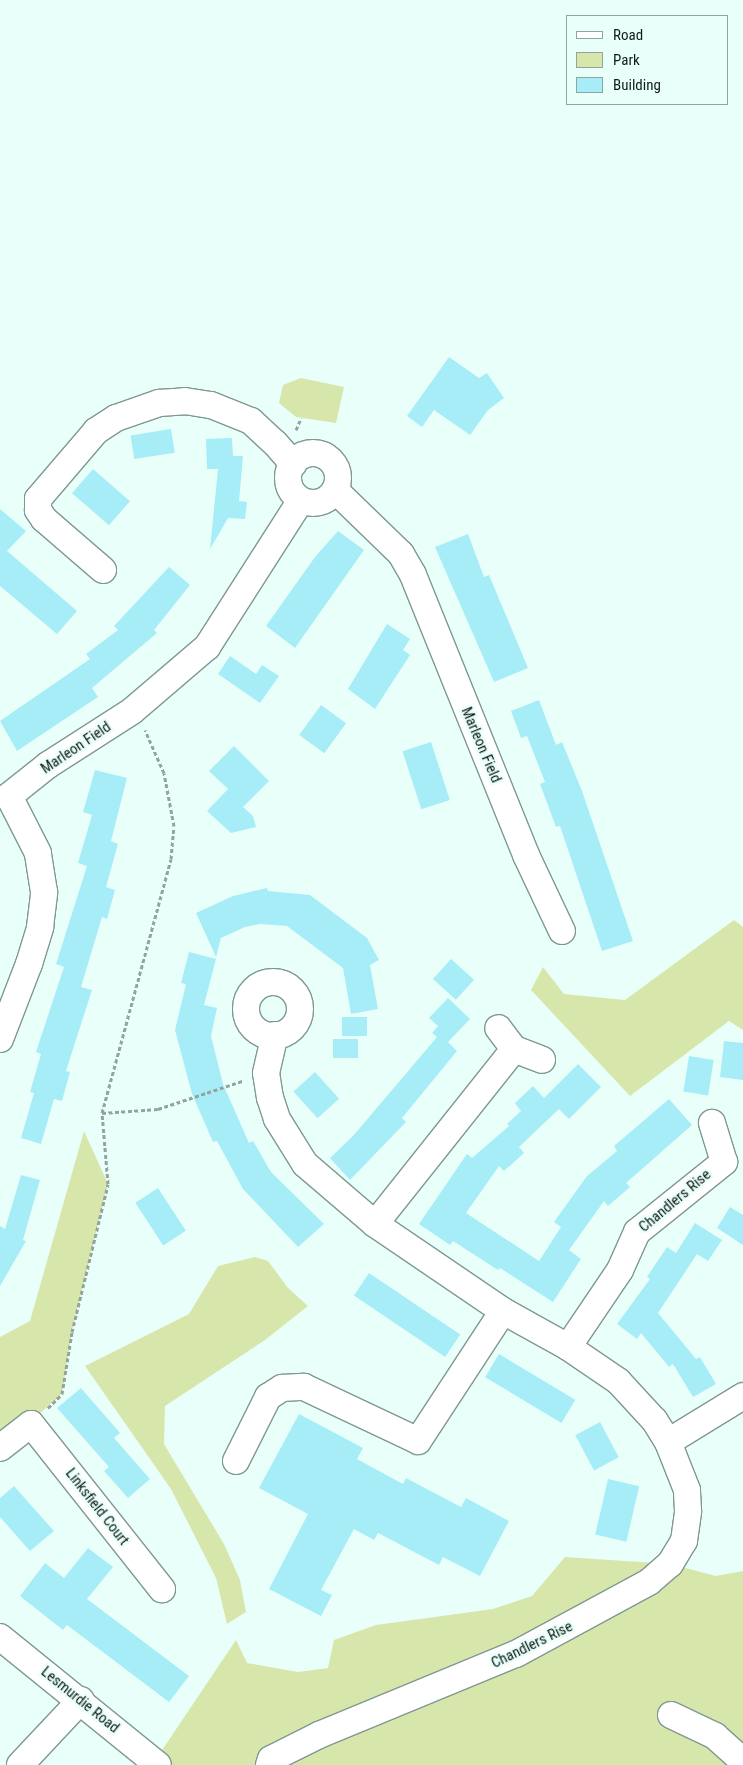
<!DOCTYPE html>
<html>
<head>
<meta charset="utf-8">
<style>
  body { margin:0 }
  #map { position:relative; width:743px; height:1765px; overflow:hidden; background:#e9fffa; font-family:"Roboto Condensed",sans-serif }
  div>[style] { position:absolute }
  [style*='--x'] { left:calc(var(--x)*1px); top:calc(var(--y)*1px); width:calc(var(--w)*1px); rotate:calc(var(--a)*1deg) }
  .green>* { inset:0; background:#d7e7ab }
  .building>* { inset:0; background:#a7edf8; transform-origin:0 0 }
  .path>* { height:3px; margin-top:-1.5px; transform-origin:0; background:repeating-linear-gradient(90deg,#92a3a0 0 4px,transparent 0 6.5px) }
  .roads { filter:drop-shadow(1px 0 #7f9892) drop-shadow(-1px 0 #7f9892) drop-shadow(0 1px #7f9892) drop-shadow(0 -1px #7f9892) }
  .minor>* { height:26px; margin:-13px; padding:0 13px; transform-origin:13px; border-radius:13px; background:#fff }
  .minor>.ring { margin:-13px; padding:0; box-sizing:content-box; background:none; border:26px solid #fff; border-radius:50% }
  span { translate:-50% -50%; white-space:nowrap; text-align:center; line-height:1.15; -webkit-text-stroke:5px #e9fffa; paint-order:stroke }
  .street-label { font-size:15px; color:#111b19 }
  .legend { position:absolute; left:566px; top:15px; width:162px; height:90px; box-sizing:border-box; background:#e9fffa; border:1px solid #93a4a0; margin:0; padding:6px 9px; list-style:none; font-size:15px; color:#111b19 }
  .legend li { display:flex; align-items:center; gap:10px; height:25px }
  .legend b { width:25px; border:1px solid #93a4a0 }
</style>
</head>
<body>
<div id="map">
  <div class="green">
    <i style="clip-path:polygon(301px 378px,344px 387px,336px 423px,296px 417px,279px 403px,283px 385px)"></i>
    <i style="clip-path:polygon(734px 920px,743px 927px,743px 1030px,729px 1021px,630px 1096px,531px 990px,543px 967px,564px 994px,625px 1000px)"></i>
    <i style="clip-path:polygon(84px 1131px,108px 1184px,72px 1332px,62px 1394px,0 1448px,0 1337px,30px 1321px)"></i>
    <i style="clip-path:polygon(255px 1257px,268px 1261px,288px 1288px,308px 1306px,265px 1340px,165px 1406px,164px 1444px,224px 1544px,240px 1580px,246px 1612px,227px 1624px,216px 1578px,171px 1489px,85px 1366px,189px 1314px,218px 1266px)"></i>
    <i style="clip-path:polygon(565px 1557px,670px 1564px,716px 1576px,743px 1571px,743px 1765px,158px 1765px,154px 1762px,236px 1640px,247px 1663px,298px 1672px,328px 1668px,334px 1640px,376px 1625px,493px 1609px,532px 1596px)"></i>
  </div>
  <div class="building">
    <i style="clip-path:polygon(449px 357px,479px 378px,487px 373px,504px 398px,488px 410px,470px 435px,434px 410px,422px 427px,407px 416px)"></i>
    <i style="left:171px;top:429px;width:24px;height:41px;rotate:81deg"></i>
    <i style="clip-path:polygon(232px 438px,233px 456px,243px 456px,239px 501px,247px 502px,245px 519px,228px 518px,210px 549px,218px 469px,207px 469px,206px 439px)"></i>
    <i style="left:93px;top:469px;width:49px;height:32px;rotate:41deg"></i>
    <i style="clip-path:polygon(0 509px,26px 531px,7px 551px,77px 611px,57px 634px,0 586px)"></i>
    <i style="clip-path:polygon(338px 531px,364px 550px,295px 648px,266px 626px,315px 557px)"></i>
    <i style="clip-path:polygon(468px 534px,484px 577px,489px 575px,528px 668px,494px 682px,435px 547px)"></i>
    <i style="clip-path:polygon(169px 567px,190px 585px,154px 630px,157px 633px,92px 688px,98px 697px,17px 751px,0 721px,90px 659px,86px 654px,118px 630px,114px 626px)"></i>
    <i style="clip-path:polygon(387px 624px,410px 639px,403px 650px,410px 655px,375px 709px,348px 689px)"></i>
    <i style="clip-path:polygon(230px 656px,256px 674px,262px 665px,279px 676px,260px 703px,218px 674px)"></i>
    <i style="clip-path:polygon(539px 700px,556px 745px,562px 742px,582px 791px,633px 941px,602px 951px,560px 826px,556px 827px,540px 784px,545px 782px,527px 736px,521px 738px,511px 711px)"></i>
    <i style="left:321px;top:705px;width:31px;height:37px;rotate:36deg"></i>
    <i style="left:431px;top:742px;width:61px;height:30px;rotate:72deg"></i>
    <i style="clip-path:polygon(234px 746px,269px 781px,243px 807px,253px 816px,256px 827px,231px 833px,207px 811px,228px 789px,209px 771px)"></i>
    <i style="clip-path:polygon(95px 770px,127px 778px,111px 841px,118px 844px,106px 887px,115px 890px,107px 919px,102px 917px,81px 987px,92px 990px,66px 1071px,70px 1072px,62px 1101px,54px 1099px,41px 1144px,21px 1138px,34px 1093px,30px 1092px,41px 1054px,36px 1052px,64px 967px,56px 964px,87px 866px,78px 863px,92px 815px,83px 812px)"></i>
    <i style="clip-path:polygon(267px 888px,268px 891px,310px 895px,367px 938px,379px 960px,370px 965px,378px 1009px,351px 1014px,343px 968px,287px 926px,260px 924px,245px 927px,221px 938px,216px 957px,196px 913px,233px 896px)"></i>
    <i style="clip-path:polygon(189px 952px,216px 959px,204px 1005px,217px 1008px,211px 1036px,223px 1084px,249px 1143px,253px 1141px,271px 1172px,324px 1224px,298px 1247px,243px 1189px,217px 1141px,213px 1142px,192px 1094px,175px 1030px,186px 984px,181px 983px)"></i>
    <i style="left:451px;top:959px;width:31px;height:27px;rotate:42deg"></i>
    <i style="clip-path:polygon(448px 998px,470px 1019px,448px 1042px,457px 1051px,402px 1118px,406px 1122px,350px 1180px,330px 1158px,353px 1136px,437px 1037px,432px 1033px,438px 1026px,429px 1018px)"></i>
    <i style="left:367px;top:1017px;width:19px;height:25px;rotate:90deg"></i>
    <i style="left:358px;top:1039px;width:19px;height:25px;rotate:90deg"></i>
    <i style="clip-path:polygon(724px 1041px,743px 1043px,743px 1080px,720px 1077px)"></i>
    <i style="left:689px;top:1056px;width:25px;height:36px;rotate:9deg"></i>
    <i style="clip-path:polygon(578px 1064px,601px 1087px,569px 1119px,559px 1109px,519px 1147px,524px 1153px,504px 1171px,499px 1166px,466px 1213px,539px 1261px,561px 1227px,554px 1222px,587px 1176px,617px 1151px,614px 1146px,669px 1099px,692px 1125px,626px 1183px,630px 1187px,608px 1206px,604px 1201px,569px 1250px,581px 1259px,553px 1302px,500px 1268px,498px 1270px,453px 1241px,450px 1245px,419px 1224px,467px 1154px,472px 1158px,509px 1126px,507px 1124px,521px 1111px,515px 1103px,533px 1086px,544px 1098px)"></i>
    <i style="left:315px;top:1072px;width:36px;height:29px;rotate:48deg"></i>
    <i style="clip-path:polygon(21px 1175px,40px 1180px,23px 1240px,26px 1241px,0 1286px,0 1226px,5px 1229px)"></i>
    <i style="left:158px;top:1188px;width:51px;height:27px;rotate:57deg"></i>
    <i style="clip-path:polygon(730px 1207px,743px 1215px,743px 1245px,717px 1228px)"></i>
    <i style="clip-path:polygon(695px 1223px,722px 1240px,708px 1261px,697px 1254px,658px 1313px,696px 1359px,700px 1357px,716px 1384px,693px 1397px,673px 1364px,669px 1367px,641px 1333px,637px 1339px,617px 1324px,650px 1279px,647px 1277px,667px 1247px,676px 1253px)"></i>
    <i style="left:369px;top:1273px;width:110px;height:27px;rotate:34deg"></i>
    <i style="left:499px;top:1354px;width:89px;height:27px;rotate:31deg"></i>
    <i style="clip-path:polygon(81px 1388px,120px 1433px,114px 1438px,150px 1479px,128px 1498px,104px 1471px,109px 1467px,57px 1408px)"></i>
    <i style="clip-path:polygon(299px 1414px,363px 1448px,357px 1459px,403px 1484px,406px 1478px,461px 1507px,466px 1498px,509px 1521px,480px 1576px,443px 1557px,439px 1565px,378px 1533px,374px 1540px,354px 1529px,321px 1590px,332px 1595px,321px 1616px,269px 1589px,308px 1514px,259px 1488px)"></i>
    <i style="left:600px;top:1422px;width:40px;height:28px;rotate:62deg"></i>
    <i style="left:608px;top:1479px;width:32px;height:57px;rotate:13deg"></i>
    <i style="clip-path:polygon(14px 1486px,54px 1531px,30px 1551px,0 1517px,0 1498px)"></i>
    <i style="clip-path:polygon(88px 1548px,113px 1567px,87px 1599px,189px 1676px,169px 1702px,67px 1625px,63px 1630px,20px 1596px,45px 1563px,64px 1578px)"></i>
  </div>
  <div class="path">
    <i style="--x:296;--y:430;--w:13;--a:-67"></i>
    <i style="--x:102;--y:1113;--w:56;--a:-4.1"></i>
    <i style="--x:158;--y:1109;--w:89;--a:-18.4"></i>
    <i style="--x:48;--y:1408;--w:20;--a:-45"></i>
    <i style="--x:62;--y:1394;--w:63;--a:-80.8"></i>
    <i style="--x:72;--y:1332;--w:152;--a:-76.3"></i>
    <i style="--x:108;--y:1184;--w:71;--a:-94.8"></i>
    <i style="--x:102;--y:1113;--w:263;--a:-74.8"></i>
    <i style="--x:171;--y:859;--w:33;--a:-85"></i>
    <i style="--x:174;--y:826;--w:54;--a:-100.7"></i>
    <i style="--x:164;--y:773;--w:47;--a:-113.8"></i>
  </div>
  <div class="roads">
    <div class="minor">
      <i class="ring" style="left:288px;top:453px;width:24px;height:24px"></i>
      <i style="--x:335;--y:490;--w:92;--a:44.1"></i>
      <i style="--x:401;--y:554;--w:24;--a:60"></i>
      <i style="--x:413;--y:575;--w:302;--a:68"></i>
      <i style="--x:526;--y:855;--w:84;--a:64.7"></i>
      <i style="--x:103;--y:570;--w:78;--a:-139.2"></i>
      <i style="--x:44;--y:519;--w:11;--a:-124"></i>
      <i style="--x:38;--y:510;--w:11;--a:-90"></i>
      <i style="--x:38;--y:499;--w:89;--a:-49.5"></i>
      <i style="--x:96;--y:431;--w:24;--a:-33"></i>
      <i style="--x:116;--y:418;--w:46;--a:-19.2"></i>
      <i style="--x:159;--y:403;--w:26;--a:-4"></i>
      <i style="--x:185;--y:401;--w:26;--a:9"></i>
      <i style="--x:211;--y:405;--w:43;--a:21.8"></i>
      <i style="--x:251;--y:421;--w:33;--a:43"></i>
      <i style="--x:275;--y:443;--w:28;--a:49"></i>
      <i class="ring" style="left:246px;top:982px;width:28px;height:28px"></i>
      <i style="--x:0;--y:1039;--w:80;--a:-68.9"></i>
      <i style="--x:29;--y:964;--w:39;--a:-73"></i>
      <i style="--x:40;--y:927;--w:35;--a:-83"></i>
      <i style="--x:44;--y:892;--w:39;--a:-99"></i>
      <i style="--x:38;--y:853;--w:64;--a:-117"></i>
      <i style="--x:9;--y:796;--w:50;--a:-38.5"></i>
      <i style="--x:48;--y:765;--w:100;--a:-32.7"></i>
      <i style="--x:132;--y:711;--w:99;--a:-40.5"></i>
      <i style="--x:207;--y:647;--w:174;--a:-57.4"></i>
      <i style="--x:514;--y:1049;--w:30;--a:21"></i>
      <i style="--x:375;--y:1224;--w:223;--a:-51.5"></i>
      <i style="--x:514;--y:1049;--w:26;--a:-127"></i>
      <i style="--x:568;--y:1347;--w:93;--a:-56"></i>
      <i style="--x:620;--y:1270;--w:42;--a:-65.9"></i>
      <i style="--x:637;--y:1232;--w:112;--a:-38.8"></i>
      <i style="--x:724;--y:1162;--w:41;--a:-107.1"></i>
      <i style="--x:668;--y:1442;--w:88;--a:-31.5"></i>
      <i style="--x:0;--y:1448;--w:39;--a:-38"></i>
      <i style="--x:31;--y:1424;--w:211;--a:51.6"></i>
      <i style="--x:236;--y:1461;--w:72;--a:-63.4"></i>
      <i style="--x:268;--y:1397;--w:17;--a:-33"></i>
      <i style="--x:282;--y:1388;--w:22;--a:-3"></i>
      <i style="--x:304;--y:1387;--w:126;--a:25.3"></i>
      <i style="--x:418;--y:1441;--w:155;--a:-56.8"></i>
      <i style="--x:0;--y:1637;--w:203;--a:39"></i>
      <i style="--x:671;--y:1715;--w:49;--a:25.5"></i>
      <i style="--x:715;--y:1736;--w:38;--a:42"></i>
      <i style="--x:20;--y:1765;--w:89;--a:-46.8"></i>
      <i style="--x:269;--y:1765;--w:6;--a:-72"></i>
      <i style="--x:271;--y:1759;--w:54;--a:-26.6"></i>
      <i style="--x:319;--y:1735;--w:213;--a:-22.4"></i>
      <i style="--x:516;--y:1654;--w:151;--a:-28.4"></i>
      <i style="--x:649;--y:1582;--w:28;--a:-41"></i>
      <i style="--x:670;--y:1564;--w:27;--a:-59"></i>
      <i style="--x:684;--y:1541;--w:30;--a:-82"></i>
      <i style="--x:688;--y:1511;--w:21;--a:-93"></i>
      <i style="--x:687;--y:1490;--w:52;--a:-111.6"></i>
      <i style="--x:668;--y:1442;--w:26;--a:-122"></i>
      <i style="--x:654;--y:1420;--w:53;--a:-132.7"></i>
      <i style="--x:618;--y:1381;--w:60;--a:-145.8"></i>
      <i style="--x:568;--y:1347;--w:74;--a:-151"></i>
      <i style="--x:503;--y:1311;--w:155;--a:-145.8"></i>
      <i style="--x:375;--y:1224;--w:92;--a:-139.4"></i>
      <i style="--x:305;--y:1164;--w:53;--a:-121.9"></i>
      <i style="--x:277;--y:1119;--w:22;--a:-108"></i>
      <i style="--x:270;--y:1098;--w:25;--a:-99"></i>
      <i style="--x:266;--y:1073;--w:39;--a:-77"></i>
    </div>
  </div>
  <div class="street-label">
    <span style="left:481px;top:745px;rotate:67deg">Marleon Field</span>
    <span style="left:76px;top:748px;rotate:-34deg">Marleon Field</span>
    <span style="left:675px;top:1201px;rotate:-40deg">Chandlers Rise</span>
    <span style="left:97px;top:1507px;rotate:52deg">Linksfield Court</span>
    <span style="left:532px;top:1645px;rotate:-26deg">Chandlers Rise</span>
    <span style="left:80px;top:1700px;rotate:39deg">Lesmurdie Road</span>
  </div>
  <ul class="legend">
  <li><b style="height:6px;background:#fff"></b>Road</li>
  <li><b style="height:14px;background:#d7e7ab"></b>Park</li>
  <li><b style="height:14px;background:#a7edf8"></b>Building</li>
  </ul>
</div>
</body>
</html>
